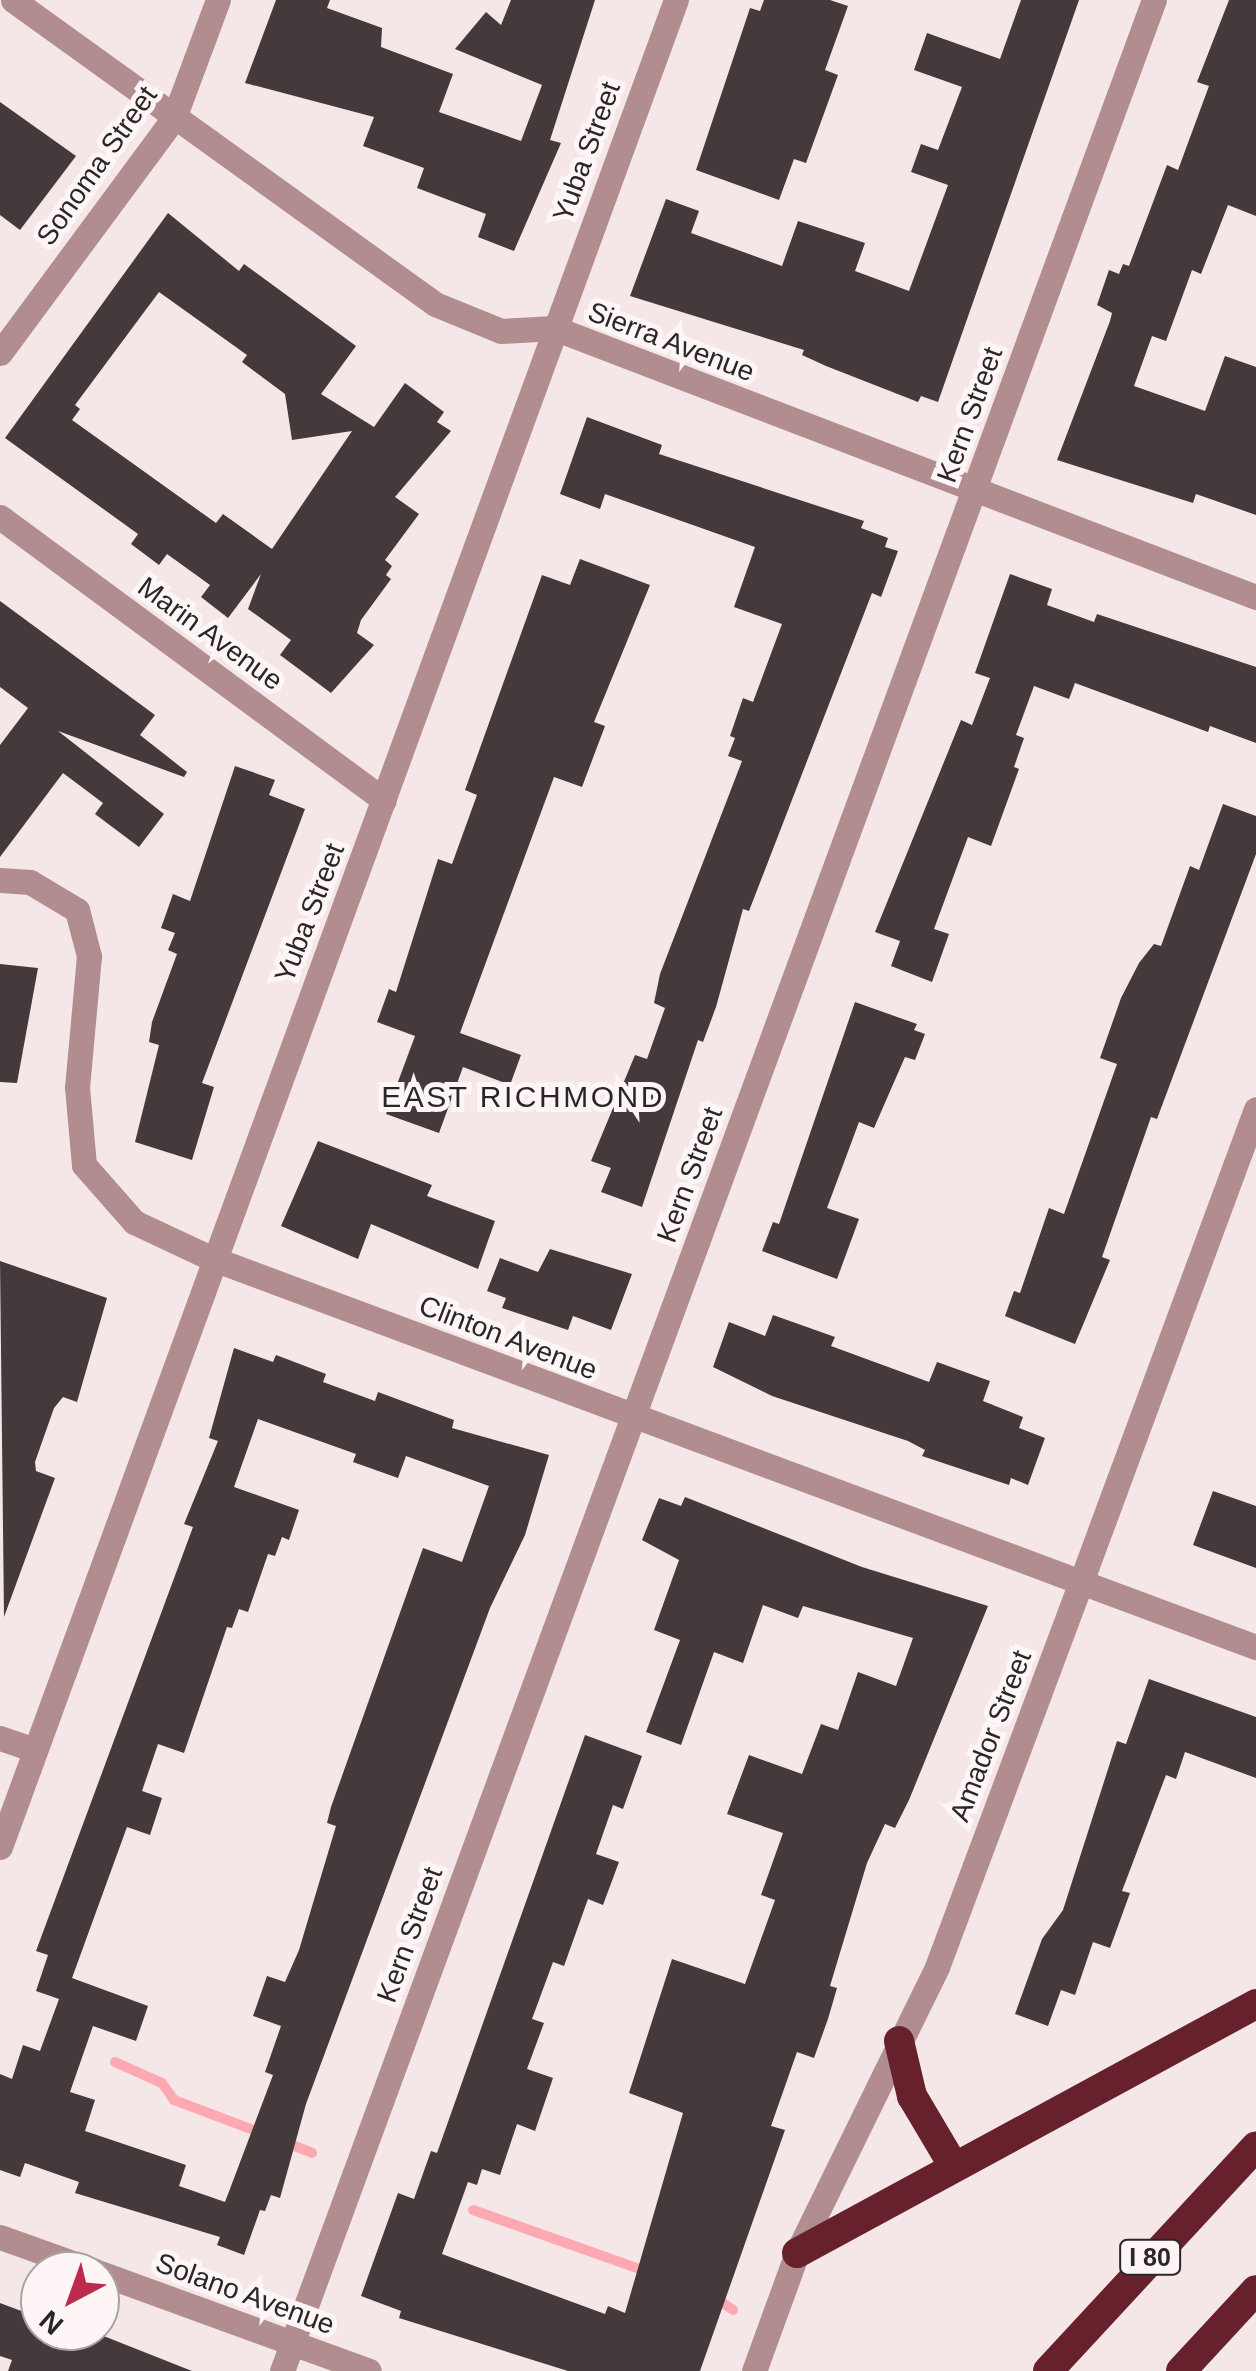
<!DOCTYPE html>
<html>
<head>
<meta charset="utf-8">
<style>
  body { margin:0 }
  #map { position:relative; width:1256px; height:2371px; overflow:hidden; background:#f5e7e8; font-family:Arial,sans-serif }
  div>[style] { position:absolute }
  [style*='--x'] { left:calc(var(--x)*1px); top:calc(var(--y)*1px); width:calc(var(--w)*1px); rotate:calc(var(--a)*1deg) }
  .stream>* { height:10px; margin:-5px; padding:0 5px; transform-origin:5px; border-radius:5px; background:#fea9b1 }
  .building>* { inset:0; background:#443a3b }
  .minor>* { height:25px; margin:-12.5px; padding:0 12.5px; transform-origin:12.5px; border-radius:12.5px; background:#b28d8f }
  .tertiary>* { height:25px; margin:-12.5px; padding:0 12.5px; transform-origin:12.5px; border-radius:12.5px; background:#b28d8f }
  .motorway>* { height:30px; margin:-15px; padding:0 15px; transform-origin:15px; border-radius:15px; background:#67212d }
  span { translate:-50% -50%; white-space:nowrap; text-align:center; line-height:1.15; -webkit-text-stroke:10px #fef6f6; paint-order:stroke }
  .shield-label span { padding:2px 8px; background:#fef6f6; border:2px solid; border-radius:8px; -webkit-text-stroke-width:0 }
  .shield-label { font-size:25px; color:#2b2626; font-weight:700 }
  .street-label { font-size:28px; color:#2b2626 }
  .neighbourhood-label { font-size:30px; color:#2b2626; letter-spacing:2.5px }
  .north { position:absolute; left:20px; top:2251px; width:100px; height:100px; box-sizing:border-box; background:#fef6f6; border:2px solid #aaa3a3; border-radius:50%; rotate:221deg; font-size:28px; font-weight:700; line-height:40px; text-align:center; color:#2b2626 }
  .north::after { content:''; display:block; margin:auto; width:35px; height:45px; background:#bc2b4c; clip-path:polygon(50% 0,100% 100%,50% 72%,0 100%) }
</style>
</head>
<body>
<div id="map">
  <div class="stream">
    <i style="--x:115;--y:2062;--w:51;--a:24.1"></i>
    <i style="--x:162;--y:2083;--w:21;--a:55"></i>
    <i style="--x:174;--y:2100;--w:96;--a:20.7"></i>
    <i style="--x:284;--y:2142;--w:30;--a:21"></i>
    <i style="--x:473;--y:2210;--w:189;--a:19.5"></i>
    <i style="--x:714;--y:2297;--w:23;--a:34"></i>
  </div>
  <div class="building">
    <i style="clip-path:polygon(276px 0,330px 0,327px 8px,382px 28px,381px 47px,453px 74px,439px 112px,521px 141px,542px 85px,455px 49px,486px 12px,501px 25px,511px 0,595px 0,550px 140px,561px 143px,514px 251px,478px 237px,486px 214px,417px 188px,424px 168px,363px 146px,374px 117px,245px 83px)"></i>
    <i style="clip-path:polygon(764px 0,830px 0,848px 6px,825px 70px,838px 75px,806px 163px,794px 159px,779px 200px,696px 170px,750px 8px,760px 11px)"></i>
    <i style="clip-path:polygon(1021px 0,1079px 0,938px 402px,921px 396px,918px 402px,826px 366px,802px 355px,804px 350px,630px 296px,666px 199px,699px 211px,691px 233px,782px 266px,798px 221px,865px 243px,855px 271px,909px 291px,948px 185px,911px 172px,921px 144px,938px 150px,962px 87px,914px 70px,927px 33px,1000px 59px)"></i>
    <i style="clip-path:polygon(1229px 0,1256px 0,1256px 216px,1228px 205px,1201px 274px,1192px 270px,1166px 341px,1152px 336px,1134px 386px,1205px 411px,1225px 356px,1256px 367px,1256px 515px,1196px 494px,1193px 503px,1057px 460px,1110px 321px,1112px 313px,1097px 305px,1109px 270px,1119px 274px,1123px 264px,1129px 266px,1167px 165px,1178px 170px,1209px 86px,1197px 82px)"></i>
    <i style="clip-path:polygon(0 102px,76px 156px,20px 230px,0 215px)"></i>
    <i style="clip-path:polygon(evenodd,168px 213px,239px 271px,244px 264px,356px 346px,321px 394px,374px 427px,405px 383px,444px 412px,437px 422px,451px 431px,395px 497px,419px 514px,385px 560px,392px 566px,386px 575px,391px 579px,361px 620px,357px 633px,374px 645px,331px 693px,280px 655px,291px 640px,248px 609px,261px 574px,228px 618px,201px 597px,210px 585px,167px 554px,159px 565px,131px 544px,138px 534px,5px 438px,168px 213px,159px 292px,247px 355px,242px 362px,285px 394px,292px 440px,352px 431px,272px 549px,223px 514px,216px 523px,72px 420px,80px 409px,75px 405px,159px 292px)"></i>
    <i style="clip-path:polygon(587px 417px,662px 445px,659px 454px,864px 521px,861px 528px,888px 538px,885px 547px,898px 551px,881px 597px,872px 593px,749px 911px,743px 909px,716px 1007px,703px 1042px,698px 1040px,642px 1207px,601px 1192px,611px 1168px,591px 1161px,635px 1055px,647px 1059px,665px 1008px,654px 1003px,660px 974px,742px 761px,728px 756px,735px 738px,730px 736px,743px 698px,753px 702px,782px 624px,734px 607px,755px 547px,605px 494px,600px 509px,560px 494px)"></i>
    <i style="clip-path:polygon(580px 559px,650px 585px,594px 722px,605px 726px,582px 787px,554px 777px,460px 1033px,521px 1055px,510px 1085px,463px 1067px,439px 1133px,386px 1114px,415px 1036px,377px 1022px,389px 989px,396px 992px,438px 859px,452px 864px,477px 795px,465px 790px,542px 575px,570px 585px)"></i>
    <i style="clip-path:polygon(1010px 574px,1052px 589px,1047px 605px,1094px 622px,1097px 614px,1256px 667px,1256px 743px,1210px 726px,1208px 732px,1075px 683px,1069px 699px,1034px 686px,1016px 735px,1024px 738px,1014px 767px,1019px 769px,991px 846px,968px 837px,934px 929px,949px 934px,932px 982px,891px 966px,900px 941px,875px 932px,961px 720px,972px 725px,990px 678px,975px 673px)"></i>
    <i style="clip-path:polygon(0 601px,155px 715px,140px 735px,187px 772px,184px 777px,58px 731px,164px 814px,139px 847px,95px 814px,103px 803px,63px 773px,0 857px,0 745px,28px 708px,0 687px)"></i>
    <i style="clip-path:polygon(235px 766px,275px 780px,269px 795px,305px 809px,202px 1083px,214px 1087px,192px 1160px,135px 1142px,159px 1045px,149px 1042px,152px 1022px,177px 954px,168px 950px,175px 933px,161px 928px,173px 894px,190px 901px)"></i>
    <i style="clip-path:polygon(1223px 804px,1256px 816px,1256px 854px,1157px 1119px,1151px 1117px,1102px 1257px,1110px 1260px,1075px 1344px,1005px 1316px,1014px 1291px,1020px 1293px,1049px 1208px,1064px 1214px,1117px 1064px,1100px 1058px,1121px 998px,1139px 963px,1154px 944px,1161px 946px,1190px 866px,1199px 870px)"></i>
    <i style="clip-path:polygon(0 964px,38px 968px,17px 1083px,0 1082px)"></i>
    <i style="clip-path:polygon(855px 1002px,917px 1024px,914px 1030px,925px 1034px,915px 1060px,905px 1057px,874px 1128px,859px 1122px,827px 1208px,859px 1219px,837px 1279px,762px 1251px,773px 1222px,779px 1224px)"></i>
    <i style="clip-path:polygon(318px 1141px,432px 1185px,427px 1196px,495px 1221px,478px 1269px,371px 1224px,358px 1259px,281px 1226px)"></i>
    <i style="clip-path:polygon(550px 1249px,632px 1274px,611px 1330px,573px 1316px,568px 1330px,502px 1308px,506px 1298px,487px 1291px,500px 1258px,538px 1272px)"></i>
    <i style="clip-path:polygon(0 1261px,107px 1298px,77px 1402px,63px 1397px,54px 1408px,35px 1462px,36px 1471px,55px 1478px,4px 1617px)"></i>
    <i style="clip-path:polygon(773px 1315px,835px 1337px,831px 1346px,929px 1382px,937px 1362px,990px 1381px,983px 1401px,1023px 1417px,1019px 1428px,1045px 1438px,1028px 1485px,1011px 1478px,1009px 1485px,922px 1456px,925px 1450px,908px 1441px,772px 1396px,713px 1367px,729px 1322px,765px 1336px)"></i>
    <i style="clip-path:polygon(evenodd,234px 1348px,273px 1362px,276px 1355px,326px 1374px,323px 1382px,375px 1401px,378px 1392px,454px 1420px,452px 1428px,549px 1455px,525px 1535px,490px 1608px,306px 2104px,280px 2198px,271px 2195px,265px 2211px,260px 2210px,244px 2255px,217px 2245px,220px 2237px,75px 2193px,79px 2182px,25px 2163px,20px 2177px,0 2170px,0 2074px,12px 2079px,23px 2045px,40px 2051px,59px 1999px,36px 1991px,48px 1955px,36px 1951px,193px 1527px,184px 1524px,218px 1441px,209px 1438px,234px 1348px,258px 1419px,356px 1454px,353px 1462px,398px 1478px,406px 1456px,489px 1486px,462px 1562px,423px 1548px,331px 1807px,327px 1823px,336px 1826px,299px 1950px,285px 1982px,267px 1976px,253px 2016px,281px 2026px,265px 2072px,273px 2075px,225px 2202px,179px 2186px,186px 2165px,85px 2131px,95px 2100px,70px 2092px,93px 2026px,136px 2041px,148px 2006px,72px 1978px,127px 1827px,150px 1835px,162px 1798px,142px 1791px,158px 1744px,184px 1753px,227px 1627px,232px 1628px,239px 1609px,248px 1612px,268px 1554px,275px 1556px,282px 1537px,289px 1540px,299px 1510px,234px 1487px,258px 1419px)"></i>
    <i style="clip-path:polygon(1213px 1491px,1256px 1506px,1256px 1568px,1193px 1545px)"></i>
    <i style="clip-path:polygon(685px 1497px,862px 1567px,988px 1606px,909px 1800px,895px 1828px,885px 1824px,867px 1863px,830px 1986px,837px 1988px,828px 2019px,814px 2058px,797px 2052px,771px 2126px,785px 2130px,700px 2371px,568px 2371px,399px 2318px,401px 2311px,361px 2296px,398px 2193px,414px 2199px,431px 2151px,437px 2153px,585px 1735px,642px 1756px,623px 1809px,613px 1805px,596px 1854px,619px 1862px,603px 1905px,588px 1899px,564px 1966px,553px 1962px,532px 2019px,544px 2023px,527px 2069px,553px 2078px,535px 2131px,517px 2124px,500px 2175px,482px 2169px,477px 2185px,468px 2182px,442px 2254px,605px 2314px,608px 2306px,625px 2313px,683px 2113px,629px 2093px,672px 1959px,745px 1984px,775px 1900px,761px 1895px,783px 1833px,727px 1814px,749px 1755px,802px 1774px,821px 1724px,838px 1730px,858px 1672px,896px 1686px,913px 1638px,803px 1606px,798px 1618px,763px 1605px,743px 1663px,714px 1652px,681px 1745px,646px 1732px,680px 1640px,654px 1630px,679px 1560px,642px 1540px,659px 1498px,681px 1506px)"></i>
    <i style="clip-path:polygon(1149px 1679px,1256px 1717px,1256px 1778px,1185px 1752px,1176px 1779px,1166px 1775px,1122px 1891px,1130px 1893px,1110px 1948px,1093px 1942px,1075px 1995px,1061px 1990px,1048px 2026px,1015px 2014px,1042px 1939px,1063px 1910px,1117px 1741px,1126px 1744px)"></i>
    <i style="clip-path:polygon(0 2303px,40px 2318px,40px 2331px,91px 2331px,192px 2371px,8px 2371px,12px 2360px,0 2356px)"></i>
  </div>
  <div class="minor">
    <i style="--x:13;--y:0;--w:520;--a:35.77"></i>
    <i style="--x:435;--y:304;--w:71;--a:22.2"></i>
    <i style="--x:501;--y:331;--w:53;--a:-3.2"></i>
    <i style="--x:554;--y:328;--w:752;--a:20.97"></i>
    <i style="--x:0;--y:353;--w:292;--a:-53.5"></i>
    <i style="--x:174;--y:118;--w:126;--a:-69.6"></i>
    <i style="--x:0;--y:517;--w:477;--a:36.4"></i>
    <i style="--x:0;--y:880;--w:30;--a:4"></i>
    <i style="--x:30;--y:882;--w:55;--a:30.8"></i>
    <i style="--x:77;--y:910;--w:48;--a:75.4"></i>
    <i style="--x:89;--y:956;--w:132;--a:95.2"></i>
    <i style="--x:77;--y:1087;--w:78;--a:84.9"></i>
    <i style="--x:84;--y:1165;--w:76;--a:48.7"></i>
    <i style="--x:134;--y:1222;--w:85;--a:25.1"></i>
    <i style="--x:211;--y:1258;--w:928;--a:20.43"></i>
    <i style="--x:1081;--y:1582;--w:504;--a:-69.7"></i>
    <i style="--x:0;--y:1738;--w:37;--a:19"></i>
    <i style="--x:0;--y:1847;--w:1967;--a:-69.9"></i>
    <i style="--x:282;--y:2371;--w:2526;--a:-69.81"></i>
  </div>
  <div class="tertiary">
    <i style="--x:0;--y:2237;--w:101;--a:19.7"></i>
    <i style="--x:100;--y:2273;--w:286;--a:20"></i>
    <i style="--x:754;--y:2371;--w:126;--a:-70"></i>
    <i style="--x:797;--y:2253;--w:318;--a:-63.9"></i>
    <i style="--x:937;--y:1967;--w:411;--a:-69.5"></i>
    <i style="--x:1081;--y:1582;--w:187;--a:20.4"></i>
  </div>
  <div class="motorway">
    <i style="--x:899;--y:2041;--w:57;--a:76.7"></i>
    <i style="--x:912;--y:2096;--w:80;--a:59.3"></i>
    <i style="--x:797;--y:2253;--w:522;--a:-28.48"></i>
    <i style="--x:1048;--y:2371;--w:306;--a:-47.2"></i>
    <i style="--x:1181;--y:2371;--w:110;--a:-47.2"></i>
  </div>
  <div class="shield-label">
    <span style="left:1150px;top:2257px">I 80</span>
  </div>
  <div class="street-label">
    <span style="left:587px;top:152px;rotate:-70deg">Yuba Street</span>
    <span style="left:97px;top:166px;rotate:-55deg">Sonoma Street</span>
    <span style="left:671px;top:342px;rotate:21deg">Sierra Avenue</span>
    <span style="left:970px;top:415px;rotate:-70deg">Kern Street</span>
    <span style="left:210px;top:634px;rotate:36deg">Marin Avenue</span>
    <span style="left:310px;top:913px;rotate:-69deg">Yuba Street</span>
    <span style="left:690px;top:1175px;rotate:-70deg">Kern Street</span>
    <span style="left:508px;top:1338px;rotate:21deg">Clinton Avenue</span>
    <span style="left:991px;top:1736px;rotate:-69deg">Amador Street</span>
    <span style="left:410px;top:1935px;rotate:-70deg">Kern Street</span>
    <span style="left:245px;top:2294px;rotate:20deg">Solano Avenue</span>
  </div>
  <div class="neighbourhood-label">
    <span style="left:523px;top:1097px">EAST RICHMOND</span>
  </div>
  <div class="north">N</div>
</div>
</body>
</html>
